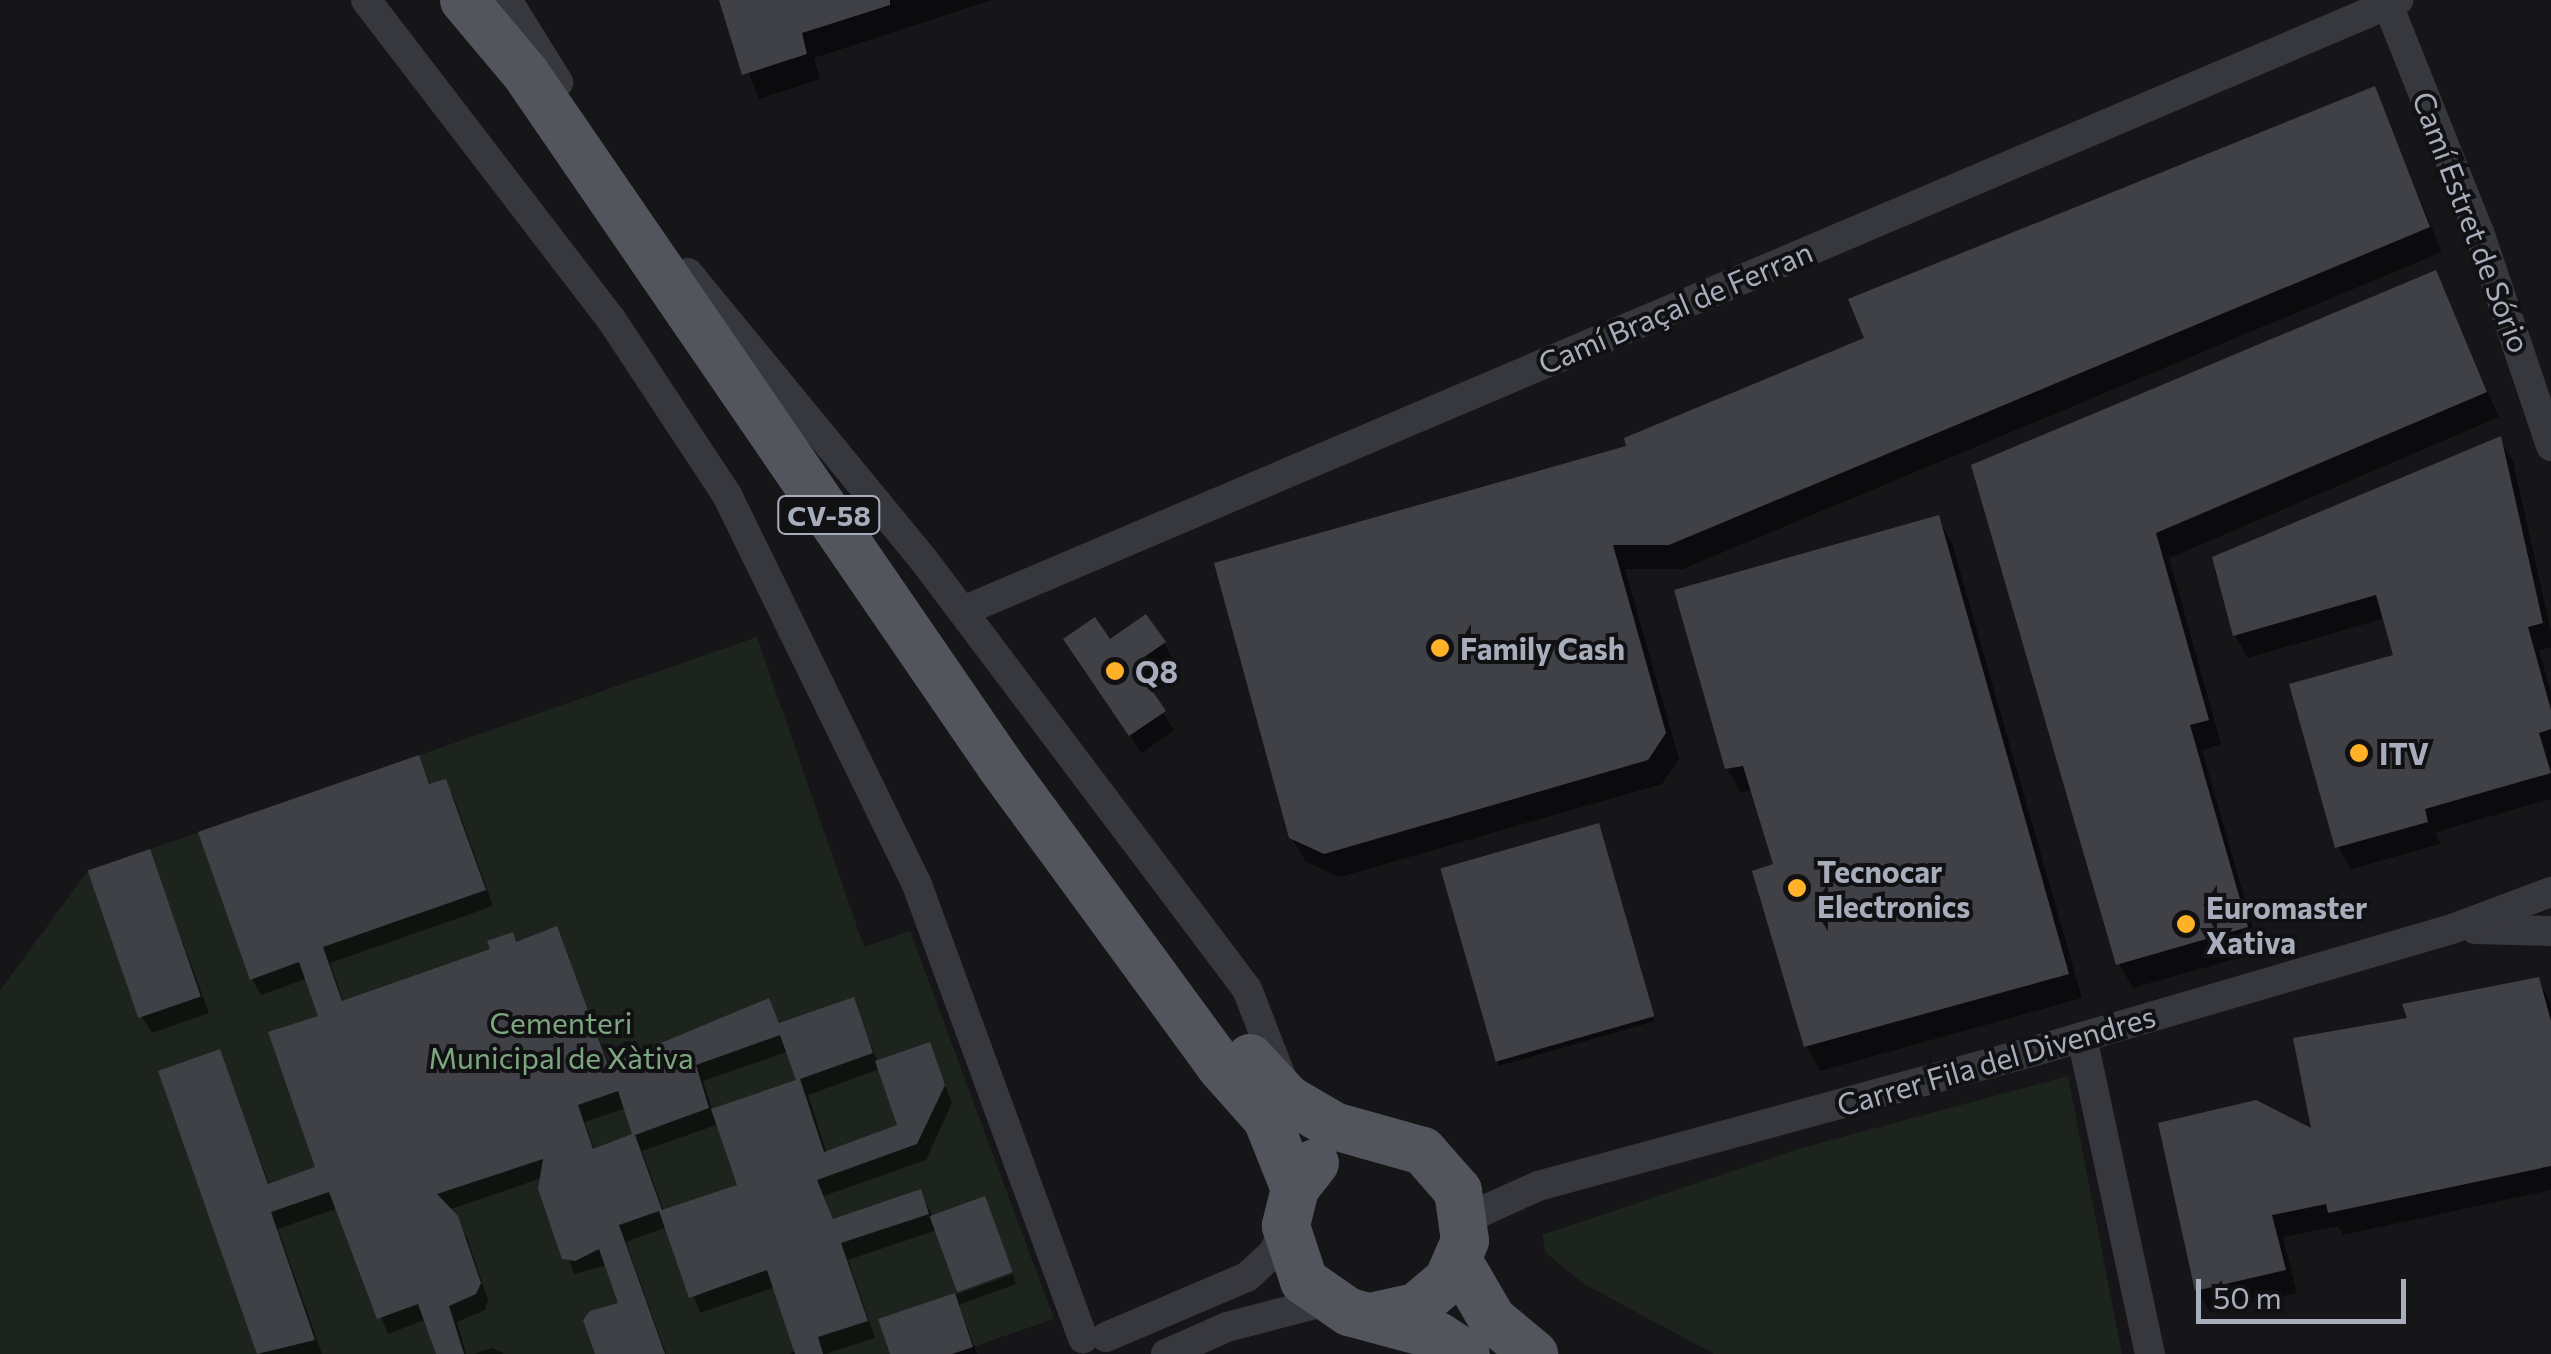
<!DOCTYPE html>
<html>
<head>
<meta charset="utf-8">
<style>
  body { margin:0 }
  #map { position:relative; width:2551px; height:1354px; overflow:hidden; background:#161619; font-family:Commissioner,sans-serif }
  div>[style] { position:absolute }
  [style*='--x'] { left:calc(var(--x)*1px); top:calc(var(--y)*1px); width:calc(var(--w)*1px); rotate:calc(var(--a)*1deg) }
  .green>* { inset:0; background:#1c241d }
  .shadow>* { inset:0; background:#0007; transform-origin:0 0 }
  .building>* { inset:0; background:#404146; transform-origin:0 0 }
  .minor>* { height:30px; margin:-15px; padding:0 15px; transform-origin:15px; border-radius:15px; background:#37383e }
  .primary>* { height:48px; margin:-24px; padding:0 24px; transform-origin:24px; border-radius:24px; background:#53555d }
  .dots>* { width:28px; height:28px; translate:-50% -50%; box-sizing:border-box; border:5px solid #111114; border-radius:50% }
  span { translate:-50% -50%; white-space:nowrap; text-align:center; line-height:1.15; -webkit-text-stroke:8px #111114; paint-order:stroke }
  .shield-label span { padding:2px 8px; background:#111114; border:2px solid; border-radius:8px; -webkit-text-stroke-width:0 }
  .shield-label { font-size:28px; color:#a7adba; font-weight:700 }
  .street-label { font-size:30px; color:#a7adba }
  .poi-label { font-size:30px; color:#a7adba; font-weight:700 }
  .left { translate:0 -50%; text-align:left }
  .park-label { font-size:30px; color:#7ca77e }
  .scale { position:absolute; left:2196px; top:1279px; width:210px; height:45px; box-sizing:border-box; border:5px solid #a7adba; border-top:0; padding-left:12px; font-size:30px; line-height:35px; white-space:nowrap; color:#a7adba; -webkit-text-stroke:8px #111114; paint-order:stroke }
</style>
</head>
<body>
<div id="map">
  <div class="green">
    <i style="clip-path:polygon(757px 637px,864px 947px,910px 931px,1054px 1319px,952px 1354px,0 1354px,0 990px,88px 871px)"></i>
    <i style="clip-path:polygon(2068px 1076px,2122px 1354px,1714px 1354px,1584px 1284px,1546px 1253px,1542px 1235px,1798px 1149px)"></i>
  </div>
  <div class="shadow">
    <i style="clip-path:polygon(734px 0,992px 0,814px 58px,820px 79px,759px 99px,722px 4px)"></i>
    <i style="clip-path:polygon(2374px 89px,2442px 252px,1683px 569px,1625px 569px,1679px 759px,1662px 784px,1340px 877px,1306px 862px,1291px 837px,1629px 448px,1867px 340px)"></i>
    <i style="clip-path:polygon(2435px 273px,2499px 417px,2169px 558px,2221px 744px,2202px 750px,2260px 952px,2133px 988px,2119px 964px,1974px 466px)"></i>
    <i style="clip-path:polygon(2500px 439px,2513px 461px,2551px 631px,2551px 647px,2539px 650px,2551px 692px,2551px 799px,2436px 832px,2440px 844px,2351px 869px,2338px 847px,2396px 657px,2385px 618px,2248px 658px,2235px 635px)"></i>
    <i style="clip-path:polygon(1938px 518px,1952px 543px,2082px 998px,1820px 1071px,1806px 1046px,1755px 872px,1776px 866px,1753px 790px,1741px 793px,1727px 768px)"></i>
    <i style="clip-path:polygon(1109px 643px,1164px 643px,1174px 661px,1143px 682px,1174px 730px,1142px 753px,1076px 658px)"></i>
    <i style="clip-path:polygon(evenodd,418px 758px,431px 786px,445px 782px,454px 798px,493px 906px,330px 963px,344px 1003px,556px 929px,610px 1067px,768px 1002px,781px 1025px,853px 1000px,878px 1063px,929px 1045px,952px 1103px,926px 1160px,824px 1196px,834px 1221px,920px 1192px,929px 1208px,937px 1230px,848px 1260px,875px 1338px,825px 1354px,788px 1354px,796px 1351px,775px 1287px,700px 1313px,667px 1227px,626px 1242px,666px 1354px,598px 1354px,621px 1304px,607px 1265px,574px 1274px,542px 1178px,448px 1210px,466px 1235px,488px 1300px,485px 1310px,457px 1322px,466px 1354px,439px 1354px,427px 1319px,388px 1334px,338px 1208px,278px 1229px,322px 1354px,260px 1354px,161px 1073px,219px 1052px,270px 1186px,319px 1169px,322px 1017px,308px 978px,261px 995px,252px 979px,418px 758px,789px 1051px,800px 1081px,713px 1111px,703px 1081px,789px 1051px,418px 758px,880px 1069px,900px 1127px,827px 1154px,808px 1095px,880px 1069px,418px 758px,626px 1108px,635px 1136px,595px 1151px,585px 1122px,626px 1108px,418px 758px,719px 1124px,740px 1186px,664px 1212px,642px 1151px,719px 1124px)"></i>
    <i style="left:1600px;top:831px;width:198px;height:162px;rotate:74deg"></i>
    <i style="clip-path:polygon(149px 852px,209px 1013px,152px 1033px,142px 1017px)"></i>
    <i style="clip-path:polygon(2538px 980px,2551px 1003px,2551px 1190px,2343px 1235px,2338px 1226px,2283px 1237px,2297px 1293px,2210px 1312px,2197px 1290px,2410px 1020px)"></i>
    <i style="clip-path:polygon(1013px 1274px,1016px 1284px,959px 1305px,977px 1354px,892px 1354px,955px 1295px)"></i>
    <i style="clip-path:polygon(492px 1348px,504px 1354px,473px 1354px)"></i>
  </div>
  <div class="building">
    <i style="clip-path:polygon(719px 0,890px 0,890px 5px,802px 33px,807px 54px,742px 75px)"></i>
    <i style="clip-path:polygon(2375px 86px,2430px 227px,1669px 545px,1613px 545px,1666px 733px,1648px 760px,1324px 854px,1289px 838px,1214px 563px,1626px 446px,1624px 438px,1864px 338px,1848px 299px)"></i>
    <i style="clip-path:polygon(2436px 270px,2487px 392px,2156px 533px,2209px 720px,2190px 725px,2248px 927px,2116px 965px,1971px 465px)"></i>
    <i style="clip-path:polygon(2501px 436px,2543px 623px,2528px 627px,2551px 710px,2551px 729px,2539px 733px,2551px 773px,2425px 809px,2428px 822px,2335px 848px,2289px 684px,2393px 655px,2376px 595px,2233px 636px,2212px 557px)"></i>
    <i style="clip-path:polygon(1939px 515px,2069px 974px,1804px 1047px,1752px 871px,1773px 864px,1743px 766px,1725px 769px,1674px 590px)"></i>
    <i style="clip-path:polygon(1146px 614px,1166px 642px,1134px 664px,1166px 711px,1129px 736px,1063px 639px,1095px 617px,1110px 639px)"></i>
    <i style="clip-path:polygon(evenodd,419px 755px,429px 784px,446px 779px,486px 890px,323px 947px,342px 1001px,490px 949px,487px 941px,513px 932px,516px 942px,557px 926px,608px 1065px,769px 998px,779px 1023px,854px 997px,873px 1053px,800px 1079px,824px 1152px,897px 1125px,875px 1061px,930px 1042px,945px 1085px,917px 1144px,817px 1180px,833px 1219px,921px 1189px,929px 1214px,841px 1243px,868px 1321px,818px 1337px,823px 1354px,795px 1354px,767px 1270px,689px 1298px,659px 1211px,737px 1185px,711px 1109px,796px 1080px,780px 1035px,696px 1065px,709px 1108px,635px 1135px,662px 1210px,619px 1225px,665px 1354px,595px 1354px,583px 1320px,590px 1311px,618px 1303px,599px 1249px,575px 1261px,562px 1259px,538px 1189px,543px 1159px,437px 1194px,458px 1216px,481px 1283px,476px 1294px,449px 1306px,464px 1354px,436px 1354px,418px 1304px,377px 1319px,329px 1192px,271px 1212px,315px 1340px,257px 1354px,158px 1071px,220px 1049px,268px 1184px,315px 1167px,268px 1032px,318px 1016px,299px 962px,250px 980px,198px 832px,419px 755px,618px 1091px,632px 1134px,593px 1149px,578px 1105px,618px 1091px)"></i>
    <i style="left:1599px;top:823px;width:201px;height:165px;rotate:74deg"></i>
    <i style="left:150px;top:849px;width:156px;height:66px;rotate:71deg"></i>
    <i style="clip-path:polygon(2539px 977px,2551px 1021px,2551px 1166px,2328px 1213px,2326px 1204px,2272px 1215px,2286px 1270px,2195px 1291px,2158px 1123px,2256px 1100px,2311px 1128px,2293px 1038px,2407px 1018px,2402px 1004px)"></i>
    <i style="left:985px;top:1196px;width:81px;height:59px;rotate:70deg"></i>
    <i style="clip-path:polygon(955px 1293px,973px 1347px,952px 1354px,890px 1354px,878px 1319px)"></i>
  </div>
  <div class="minor">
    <i style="--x:366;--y:0;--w:402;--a:52.5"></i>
    <i style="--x:611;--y:319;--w:211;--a:56.6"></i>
    <i style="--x:727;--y:495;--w:431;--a:64"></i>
    <i style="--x:916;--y:882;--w:486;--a:69.9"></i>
    <i style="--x:507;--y:0;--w:97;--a:58.1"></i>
    <i style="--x:2386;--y:0;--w:250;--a:68.2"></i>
    <i style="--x:2479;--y:232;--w:226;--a:71.4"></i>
    <i style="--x:688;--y:273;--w:370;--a:50.6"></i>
    <i style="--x:923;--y:559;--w:538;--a:53"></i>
    <i style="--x:1247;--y:989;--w:105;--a:68.8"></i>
    <i style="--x:963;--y:611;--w:1560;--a:-23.06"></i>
    <i style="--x:2475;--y:929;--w:76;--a:1.5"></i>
    <i style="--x:2082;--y:1037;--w:324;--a:77.9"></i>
    <i style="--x:1465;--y:1219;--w:80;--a:-24.3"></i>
    <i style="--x:1538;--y:1186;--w:511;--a:-15.21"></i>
    <i style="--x:2031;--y:1052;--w:439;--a:-16.3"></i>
    <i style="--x:2452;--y:929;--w:106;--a:-20.5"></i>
    <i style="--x:1106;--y:1337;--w:153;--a:-23.1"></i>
    <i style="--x:1247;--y:1277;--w:35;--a:-43"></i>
    <i style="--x:1273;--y:1253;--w:30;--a:-64"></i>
    <i style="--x:1166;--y:1354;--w:67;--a:-23.9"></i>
    <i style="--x:1227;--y:1327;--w:102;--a:-14.7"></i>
  </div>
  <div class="primary">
    <i style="--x:464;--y:0;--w:97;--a:50"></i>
    <i style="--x:526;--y:74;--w:838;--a:55.55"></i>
    <i style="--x:1000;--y:765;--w:373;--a:53.8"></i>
    <i style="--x:1220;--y:1066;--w:71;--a:48.4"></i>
    <i style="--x:1267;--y:1119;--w:75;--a:68.2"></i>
    <i style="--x:1250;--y:1058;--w:56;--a:47.2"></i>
    <i style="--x:1288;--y:1099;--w:53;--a:30.4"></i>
    <i style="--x:1334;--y:1126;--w:92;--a:15.7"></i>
    <i style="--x:1423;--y:1151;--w:53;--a:48.8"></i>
    <i style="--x:1458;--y:1191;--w:50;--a:82"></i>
    <i style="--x:1465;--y:1241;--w:43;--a:113.6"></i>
    <i style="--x:1448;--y:1280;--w:42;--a:139.8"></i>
    <i style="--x:1416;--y:1307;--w:42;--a:167.6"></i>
    <i style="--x:1315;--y:1163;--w:33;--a:128"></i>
    <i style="--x:1295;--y:1189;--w:38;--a:104"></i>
    <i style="--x:1286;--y:1226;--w:58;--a:71.9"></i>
    <i style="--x:1304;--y:1281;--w:55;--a:34.6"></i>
    <i style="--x:1349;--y:1312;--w:92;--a:15.1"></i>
    <i style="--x:1438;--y:1336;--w:33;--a:33"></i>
    <i style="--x:1459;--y:1262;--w:66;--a:59.9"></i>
    <i style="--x:1492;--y:1319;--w:55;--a:39.8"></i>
  </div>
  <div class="dots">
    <i style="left:1440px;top:648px;background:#ffb128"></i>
    <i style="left:1115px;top:671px;background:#ffb128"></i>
    <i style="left:2359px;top:753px;background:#ffb128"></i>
    <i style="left:1797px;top:888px;background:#ffb128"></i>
    <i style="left:2186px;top:924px;background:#ffb128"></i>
  </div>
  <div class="shield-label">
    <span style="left:829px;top:515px">CV-58</span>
  </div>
  <div class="street-label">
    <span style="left:2472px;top:222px;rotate:69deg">Camí Estret de Sório</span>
    <span style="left:1675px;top:307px;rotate:-23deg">Camí Braçal de Ferran</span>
    <span style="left:1996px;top:1060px;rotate:-16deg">Carrer Fila del Divendres</span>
  </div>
  <div class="poi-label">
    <span class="left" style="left:1460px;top:648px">Family Cash</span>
    <span class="left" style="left:1135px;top:671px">Q8</span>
    <span class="left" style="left:2379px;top:753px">ITV</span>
    <span class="left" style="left:1817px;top:888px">Tecnocar<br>Electronics</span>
    <span class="left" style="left:2206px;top:924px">Euromaster<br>Xativa</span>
  </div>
  <div class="park-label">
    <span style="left:561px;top:1039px">Cementeri<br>Municipal de Xàtiva</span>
  </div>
  <div class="scale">50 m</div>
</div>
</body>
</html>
